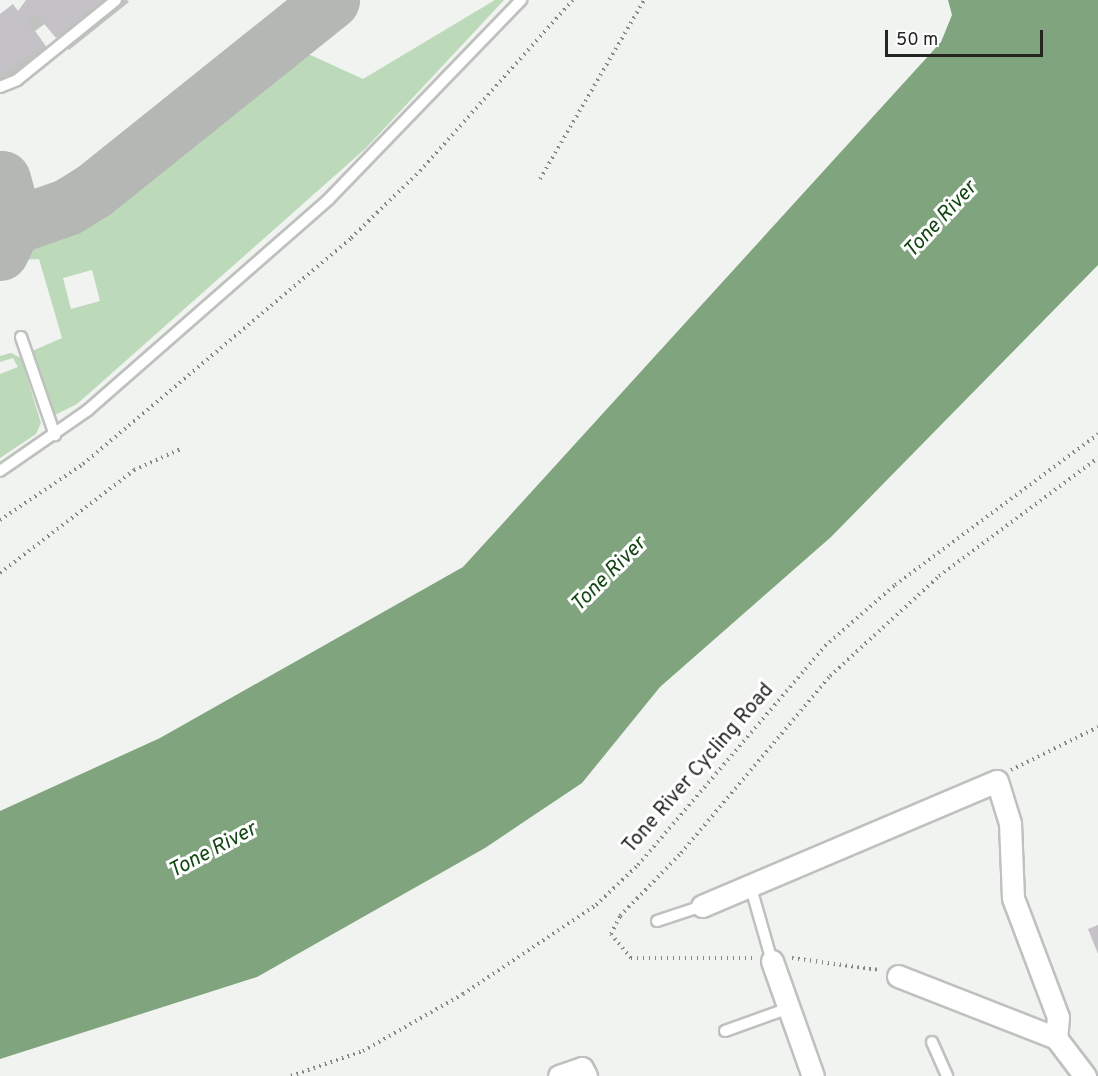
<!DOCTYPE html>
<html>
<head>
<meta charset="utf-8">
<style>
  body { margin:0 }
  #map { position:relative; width:1098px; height:1076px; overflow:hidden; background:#f0f3ef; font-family:Overpass,sans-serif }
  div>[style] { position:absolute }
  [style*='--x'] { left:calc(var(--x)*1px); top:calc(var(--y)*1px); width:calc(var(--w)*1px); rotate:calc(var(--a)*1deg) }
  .green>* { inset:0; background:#bcd9ba }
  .water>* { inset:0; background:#80a57e }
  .shadow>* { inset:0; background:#0003 }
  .taxiway>* { height:57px; margin:-28.5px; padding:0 28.5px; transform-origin:28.5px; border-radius:28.5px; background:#b4b7b4 }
  .building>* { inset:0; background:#c4c2c6 }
  .path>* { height:4px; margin-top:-2px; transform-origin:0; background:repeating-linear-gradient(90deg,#858784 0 1.5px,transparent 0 6px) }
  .roads { filter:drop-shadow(2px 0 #bec1bd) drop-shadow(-2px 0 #bec1bd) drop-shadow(0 2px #bec1bd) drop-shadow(0 -2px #bec1bd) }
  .service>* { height:10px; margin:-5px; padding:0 5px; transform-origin:5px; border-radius:5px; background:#fff }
  .minor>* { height:21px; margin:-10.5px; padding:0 10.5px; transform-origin:10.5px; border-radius:10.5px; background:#fff }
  span { translate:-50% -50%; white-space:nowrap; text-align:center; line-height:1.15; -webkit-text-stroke:6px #fff; paint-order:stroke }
  .street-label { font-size:20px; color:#242523 }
  .water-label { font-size:21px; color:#134712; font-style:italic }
  .scale { position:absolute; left:885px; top:30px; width:158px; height:27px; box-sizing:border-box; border:3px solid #242523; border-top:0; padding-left:8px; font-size:18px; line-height:21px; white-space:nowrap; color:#242523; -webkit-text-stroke:4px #fff; paint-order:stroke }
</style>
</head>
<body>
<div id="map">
  <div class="green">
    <i style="clip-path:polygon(evenodd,495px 0,504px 0,366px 148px,77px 404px,53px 416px,30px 352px,62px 338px,39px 259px,21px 260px,21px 244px,86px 223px,297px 56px,306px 53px,363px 79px,495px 0,92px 270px,100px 301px,71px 309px,63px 278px,92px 270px)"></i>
    <i style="clip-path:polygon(11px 353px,21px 358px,41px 423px,36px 434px,0 458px,0 374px,18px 367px,13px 358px,0 362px,0 356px)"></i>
  </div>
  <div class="water">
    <i style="clip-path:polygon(948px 0,1098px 0,1098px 265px,831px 537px,660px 687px,582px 783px,485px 848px,257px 977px,0 1059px,0 811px,160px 738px,463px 567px,941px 42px,952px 15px)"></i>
  </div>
  <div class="shadow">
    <i style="clip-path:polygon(28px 0,127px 0,129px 2px,69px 50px,46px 23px,35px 31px,53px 56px,0 85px,0 16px,19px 12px)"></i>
  </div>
  <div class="taxiway">
    <i style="--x:2;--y:179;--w:31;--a:75"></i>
    <i style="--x:10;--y:209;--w:21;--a:98"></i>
    <i style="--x:0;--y:252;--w:29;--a:-65"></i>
    <i style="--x:12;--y:226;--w:58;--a:-19.1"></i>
    <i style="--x:67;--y:207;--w:31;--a:-32"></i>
    <i style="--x:93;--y:191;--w:305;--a:-38.7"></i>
  </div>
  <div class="building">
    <i style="clip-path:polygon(26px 0,103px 0,56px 38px,36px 14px,26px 21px,44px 46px,0 74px,0 14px,13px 4px,18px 11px)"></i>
    <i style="clip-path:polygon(1098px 925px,1098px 954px,1088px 929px)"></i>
  </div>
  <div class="path">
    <i style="--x:540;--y:179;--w:207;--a:-59.8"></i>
    <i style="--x:0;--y:520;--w:100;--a:-34"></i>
    <i style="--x:83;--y:464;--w:351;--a:-40.1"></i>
    <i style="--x:351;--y:238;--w:96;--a:-44.2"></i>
    <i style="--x:420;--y:171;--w:229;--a:-48.2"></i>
    <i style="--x:0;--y:573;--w:169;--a:-37.5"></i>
    <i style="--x:134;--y:470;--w:54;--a:-24.2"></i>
    <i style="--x:1011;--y:770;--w:97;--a:-26.3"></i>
    <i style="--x:752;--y:958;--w:121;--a:180"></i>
    <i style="--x:631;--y:958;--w:31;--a:-130"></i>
    <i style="--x:611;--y:934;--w:20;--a:-63"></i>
    <i style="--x:620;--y:916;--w:88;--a:-45.9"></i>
    <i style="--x:681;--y:853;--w:231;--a:-49.9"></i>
    <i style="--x:830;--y:676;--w:148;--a:-42.5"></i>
    <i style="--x:939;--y:576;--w:198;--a:-36.6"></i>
    <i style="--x:792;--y:958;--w:88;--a:7.9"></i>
    <i style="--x:291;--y:1076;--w:76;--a:-19.1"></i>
    <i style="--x:363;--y:1051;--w:115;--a:-29.7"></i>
    <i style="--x:463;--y:994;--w:160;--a:-33.8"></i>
    <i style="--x:596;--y:905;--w:58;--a:-43.6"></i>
    <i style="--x:638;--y:865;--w:288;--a:-49.5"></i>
    <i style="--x:825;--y:646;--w:93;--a:-41.1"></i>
    <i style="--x:895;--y:585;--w:253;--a:-36.6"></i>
  </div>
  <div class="roads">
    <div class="service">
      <i style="--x:0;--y:87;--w:18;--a:-22"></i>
      <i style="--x:17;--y:80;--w:127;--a:-38.9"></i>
      <i style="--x:21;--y:337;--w:104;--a:70.9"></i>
      <i style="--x:0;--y:471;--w:107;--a:-34.7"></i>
      <i style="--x:88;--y:410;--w:320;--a:-41.2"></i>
      <i style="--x:329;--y:199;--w:277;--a:-46"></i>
      <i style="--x:751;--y:888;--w:76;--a:74"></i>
      <i style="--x:657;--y:921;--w:47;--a:-18.4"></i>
      <i style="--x:725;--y:1031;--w:68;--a:-19.8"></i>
      <i style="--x:932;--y:1042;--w:37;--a:66"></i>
    </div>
    <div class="minor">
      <i style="--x:702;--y:906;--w:320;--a:-23"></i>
      <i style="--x:997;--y:781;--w:44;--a:72.8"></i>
      <i style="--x:1010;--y:823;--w:75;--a:87.7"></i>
      <i style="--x:1013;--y:898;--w:127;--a:69.3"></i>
      <i style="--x:1058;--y:1017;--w:21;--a:95"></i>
      <i style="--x:1056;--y:1038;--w:48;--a:52.7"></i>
      <i style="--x:772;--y:961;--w:122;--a:70.4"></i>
      <i style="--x:898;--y:976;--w:170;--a:21.4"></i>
      <i style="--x:559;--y:1076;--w:24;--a:-19"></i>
      <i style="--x:582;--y:1068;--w:9;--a:63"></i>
    </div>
  </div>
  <div class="street-label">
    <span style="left:699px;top:769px;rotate:-49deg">Tone River Cycling Road</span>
  </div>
  <div class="water-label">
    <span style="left:941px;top:220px;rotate:-47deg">Tone River</span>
    <span style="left:609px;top:575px;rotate:-45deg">Tone River</span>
    <span style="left:213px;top:851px;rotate:-28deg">Tone River</span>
  </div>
  <div class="scale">50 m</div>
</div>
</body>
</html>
